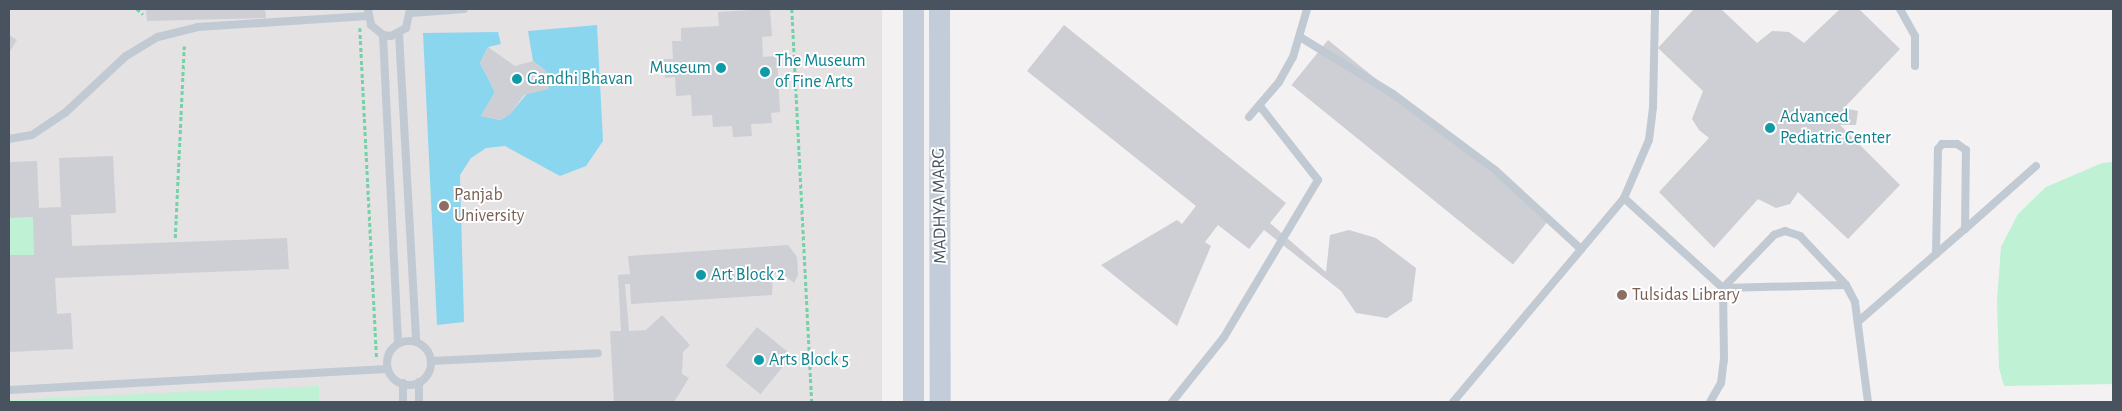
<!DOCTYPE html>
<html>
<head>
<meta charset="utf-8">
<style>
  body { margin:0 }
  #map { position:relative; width:2122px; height:411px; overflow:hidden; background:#f3f1f1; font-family:"Alegreya Sans",sans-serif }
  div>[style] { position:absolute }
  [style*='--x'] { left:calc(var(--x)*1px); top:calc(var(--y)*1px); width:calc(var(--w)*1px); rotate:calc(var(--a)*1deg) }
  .education>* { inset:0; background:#e4e2e3; transform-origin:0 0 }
  .green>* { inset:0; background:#bff1d4; transform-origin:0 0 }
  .water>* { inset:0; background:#8ad6ef }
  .building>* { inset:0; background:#cdcfd5; transform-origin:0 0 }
  .path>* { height:2.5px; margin-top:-1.25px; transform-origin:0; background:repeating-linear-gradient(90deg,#75d1a7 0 4px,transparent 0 6.5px) }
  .lane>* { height:8px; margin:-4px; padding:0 4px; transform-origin:4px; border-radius:4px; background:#c1cad3 }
  .lane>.ring { margin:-4px; padding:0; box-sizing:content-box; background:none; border:8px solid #c1cad3; border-radius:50% }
  .secondary>* { height:21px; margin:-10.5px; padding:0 10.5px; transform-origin:10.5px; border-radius:10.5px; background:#c3cdda }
  .dots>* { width:14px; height:14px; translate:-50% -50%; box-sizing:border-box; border:2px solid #fff; border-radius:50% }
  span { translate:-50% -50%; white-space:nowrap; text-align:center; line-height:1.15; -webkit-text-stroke:4px #fff; paint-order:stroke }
  .culture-label { font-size:18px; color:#0d838f }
  .left { translate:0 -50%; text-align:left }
  .right { translate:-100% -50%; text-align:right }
  .education-label { font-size:18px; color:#785e54 }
  .street-label { font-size:18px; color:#48535f }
  .frame { position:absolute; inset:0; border:10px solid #48535f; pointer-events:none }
</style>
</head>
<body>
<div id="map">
  <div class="education">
    <i style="left:9px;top:9px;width:873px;height:393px"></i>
  </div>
  <div class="green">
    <i style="clip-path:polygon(2113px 162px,2113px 384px,2004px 386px,1999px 368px,1997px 301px,2001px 247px,2018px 214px,2046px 187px,2102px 163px)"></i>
    <i style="left:33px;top:217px;width:38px;height:24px;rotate:88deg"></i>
    <i style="clip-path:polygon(319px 386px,319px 402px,9px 402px,9px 400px)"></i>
  </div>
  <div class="water">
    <i style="clip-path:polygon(597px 25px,603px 141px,586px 166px,560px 176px,505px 146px,486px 148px,471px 158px,460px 175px,464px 322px,437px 325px,423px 33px,498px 32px,501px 44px,488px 47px,480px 63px,495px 92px,481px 116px,500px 120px,510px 114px,546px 71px,533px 61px,528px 31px)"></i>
  </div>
  <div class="building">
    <i style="clip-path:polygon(146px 9px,265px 9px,266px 18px,147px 21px)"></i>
    <i style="clip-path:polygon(770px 9px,772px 36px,762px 37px,763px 57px,777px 56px,780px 112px,771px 113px,772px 123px,751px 124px,752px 136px,733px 137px,732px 126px,713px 127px,712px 115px,692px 116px,691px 95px,676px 96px,675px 77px,665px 78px,663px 59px,673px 59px,672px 41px,681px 41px,681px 28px,719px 26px,718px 12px)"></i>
    <i style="clip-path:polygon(1694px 9px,1721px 9px,1757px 43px,1772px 31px,1789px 32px,1804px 43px,1840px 9px,1859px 9px,1900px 49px,1844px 108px,1858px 111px,1856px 125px,1840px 125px,1900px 185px,1848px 239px,1798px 192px,1790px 204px,1776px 208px,1758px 199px,1714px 248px,1659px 192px,1709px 138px,1699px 130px,1692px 119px,1703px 91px,1658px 48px)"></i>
    <i style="clip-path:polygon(1064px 25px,1286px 203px,1270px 223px,1326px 272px,1330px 235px,1349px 230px,1376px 238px,1416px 268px,1412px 301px,1387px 318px,1356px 313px,1341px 291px,1264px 230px,1249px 249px,1218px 225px,1205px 242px,1211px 246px,1177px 326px,1101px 265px,1177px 220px,1182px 224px,1196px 206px,1027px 71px)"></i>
    <i style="clip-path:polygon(9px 35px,17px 40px,9px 53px)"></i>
    <i style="left:1328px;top:40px;width:285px;height:58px;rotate:39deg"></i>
    <i style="clip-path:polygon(488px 47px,515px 66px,533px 61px,546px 71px,549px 89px,524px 95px,510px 114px,501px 120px,481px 116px,495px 92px,480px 63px)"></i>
    <i style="clip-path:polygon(113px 156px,116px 213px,71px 215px,72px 246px,287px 238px,289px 269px,55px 278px,57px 314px,71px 313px,73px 349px,9px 352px,9px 255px,34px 255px,33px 217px,9px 218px,9px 162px,37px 161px,39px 208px,61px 207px,59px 158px)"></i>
    <i style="clip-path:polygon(788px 245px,797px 257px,798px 275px,794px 283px,783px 274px,773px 274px,772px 295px,631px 304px,630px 284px,625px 284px,629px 331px,646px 330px,662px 315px,690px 345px,683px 352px,682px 374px,689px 378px,674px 402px,614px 402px,610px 331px,621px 331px,618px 275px,630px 274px,628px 256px)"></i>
    <i style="left:757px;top:327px;width:45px;height:50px;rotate:39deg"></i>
  </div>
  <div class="path">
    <i style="--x:137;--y:9;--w:8;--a:40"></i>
    <i style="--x:792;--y:9;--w:394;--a:87.1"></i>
    <i style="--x:360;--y:28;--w:331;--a:87.1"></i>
    <i style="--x:175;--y:238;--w:192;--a:-87.3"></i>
  </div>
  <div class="lane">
    <i style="--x:368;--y:9;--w:16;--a:79"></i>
    <i style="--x:371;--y:25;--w:16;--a:40"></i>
    <i style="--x:383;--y:35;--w:8;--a:7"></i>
    <i style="--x:391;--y:36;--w:17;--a:-28"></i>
    <i style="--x:406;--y:28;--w:19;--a:-78"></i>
    <i style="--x:1900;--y:9;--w:31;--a:61"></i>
    <i style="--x:1915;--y:36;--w:30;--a:90"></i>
    <i style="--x:412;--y:13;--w:52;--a:-4.4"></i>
    <i style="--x:399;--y:34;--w:308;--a:86.8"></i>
    <i style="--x:383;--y:35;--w:308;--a:87.2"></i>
    <i style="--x:1300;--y:37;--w:109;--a:31.5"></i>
    <i style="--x:1393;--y:94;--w:127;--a:36.7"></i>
    <i style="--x:1495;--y:170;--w:117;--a:42.6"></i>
    <i style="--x:1249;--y:117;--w:46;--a:-49.4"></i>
    <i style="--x:1279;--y:82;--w:29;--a:-61"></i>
    <i style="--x:1293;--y:57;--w:50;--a:-73.7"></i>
    <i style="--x:9;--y:139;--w:23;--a:-10"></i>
    <i style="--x:32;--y:135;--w:40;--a:-34"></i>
    <i style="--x:65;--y:113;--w:83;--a:-43.1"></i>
    <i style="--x:126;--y:56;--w:37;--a:-31"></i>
    <i style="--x:158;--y:37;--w:41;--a:-14"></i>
    <i style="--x:198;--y:27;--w:170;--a:-3.7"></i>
    <i style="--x:1624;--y:198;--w:134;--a:42.3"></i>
    <i style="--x:1723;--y:288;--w:123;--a:-1.4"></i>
    <i style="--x:1965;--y:229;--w:95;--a:-41.6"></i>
    <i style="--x:1860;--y:320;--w:101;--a:-41"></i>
    <i style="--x:1936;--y:254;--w:38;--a:-41"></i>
    <i style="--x:1965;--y:229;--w:79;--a:-89.3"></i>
    <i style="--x:1966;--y:150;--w:11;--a:-146"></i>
    <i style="--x:1957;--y:144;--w:15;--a:180"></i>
    <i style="--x:1942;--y:144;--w:6;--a:129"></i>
    <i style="--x:1938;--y:149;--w:105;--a:91.1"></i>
    <i class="ring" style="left:387px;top:341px;width:36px;height:36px"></i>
    <i style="--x:431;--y:361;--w:167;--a:-2.7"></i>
    <i style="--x:419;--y:382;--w:20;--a:90"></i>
    <i style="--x:403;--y:383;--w:19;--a:90"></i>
    <i style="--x:9;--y:390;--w:378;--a:-3.2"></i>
    <i style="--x:1172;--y:402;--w:83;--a:-51.3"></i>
    <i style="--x:1224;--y:337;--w:183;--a:-59.1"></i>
    <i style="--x:1318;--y:180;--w:95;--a:-128.2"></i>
    <i style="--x:1453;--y:402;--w:266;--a:-50"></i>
    <i style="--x:1624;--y:198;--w:63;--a:-66.7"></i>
    <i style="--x:1649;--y:140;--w:33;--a:-83"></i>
    <i style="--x:1653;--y:107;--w:98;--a:-88.8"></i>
    <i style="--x:1710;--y:402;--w:22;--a:-60"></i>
    <i style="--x:1721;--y:383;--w:23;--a:-83"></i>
    <i style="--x:1724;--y:360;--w:72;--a:-90.8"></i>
    <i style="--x:1723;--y:288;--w:74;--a:-46.1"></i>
    <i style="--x:1774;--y:235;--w:12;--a:-20"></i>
    <i style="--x:1785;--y:231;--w:16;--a:18"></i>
    <i style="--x:1800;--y:236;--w:67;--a:46.8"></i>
    <i style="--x:1846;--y:285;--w:19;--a:62"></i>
    <i style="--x:1855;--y:302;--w:101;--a:82.6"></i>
  </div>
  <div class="secondary">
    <i style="--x:913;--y:9;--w:393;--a:90"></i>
    <i style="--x:939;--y:9;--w:393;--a:89.9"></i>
  </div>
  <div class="dots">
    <i style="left:721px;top:68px;background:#0f9aa8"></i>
    <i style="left:765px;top:72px;background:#0f9aa8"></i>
    <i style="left:517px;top:79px;background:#0f9aa8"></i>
    <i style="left:1770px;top:128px;background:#0f9aa8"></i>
    <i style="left:444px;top:206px;background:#8d6e63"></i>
    <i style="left:701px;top:275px;background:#0f9aa8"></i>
    <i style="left:1622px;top:295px;background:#8d6e63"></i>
    <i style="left:759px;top:360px;background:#0f9aa8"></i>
  </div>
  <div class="culture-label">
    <span class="left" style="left:775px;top:72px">The Museum<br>of Fine Arts</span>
    <span class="right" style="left:711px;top:68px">Museum</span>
    <span class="left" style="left:527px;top:79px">Gandhi Bhavan</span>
    <span class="left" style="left:1780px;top:128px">Advanced<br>Pediatric Center</span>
    <span class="left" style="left:711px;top:275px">Art Block 2</span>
    <span class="left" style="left:769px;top:360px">Arts Block 5</span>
  </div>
  <div class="education-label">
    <span class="left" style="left:454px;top:206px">Panjab<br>University</span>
    <span class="left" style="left:1632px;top:295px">Tulsidas Library</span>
  </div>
  <div class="street-label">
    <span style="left:940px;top:206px;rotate:-91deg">MADHYA MARG</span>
  </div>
  <div class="frame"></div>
</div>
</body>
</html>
